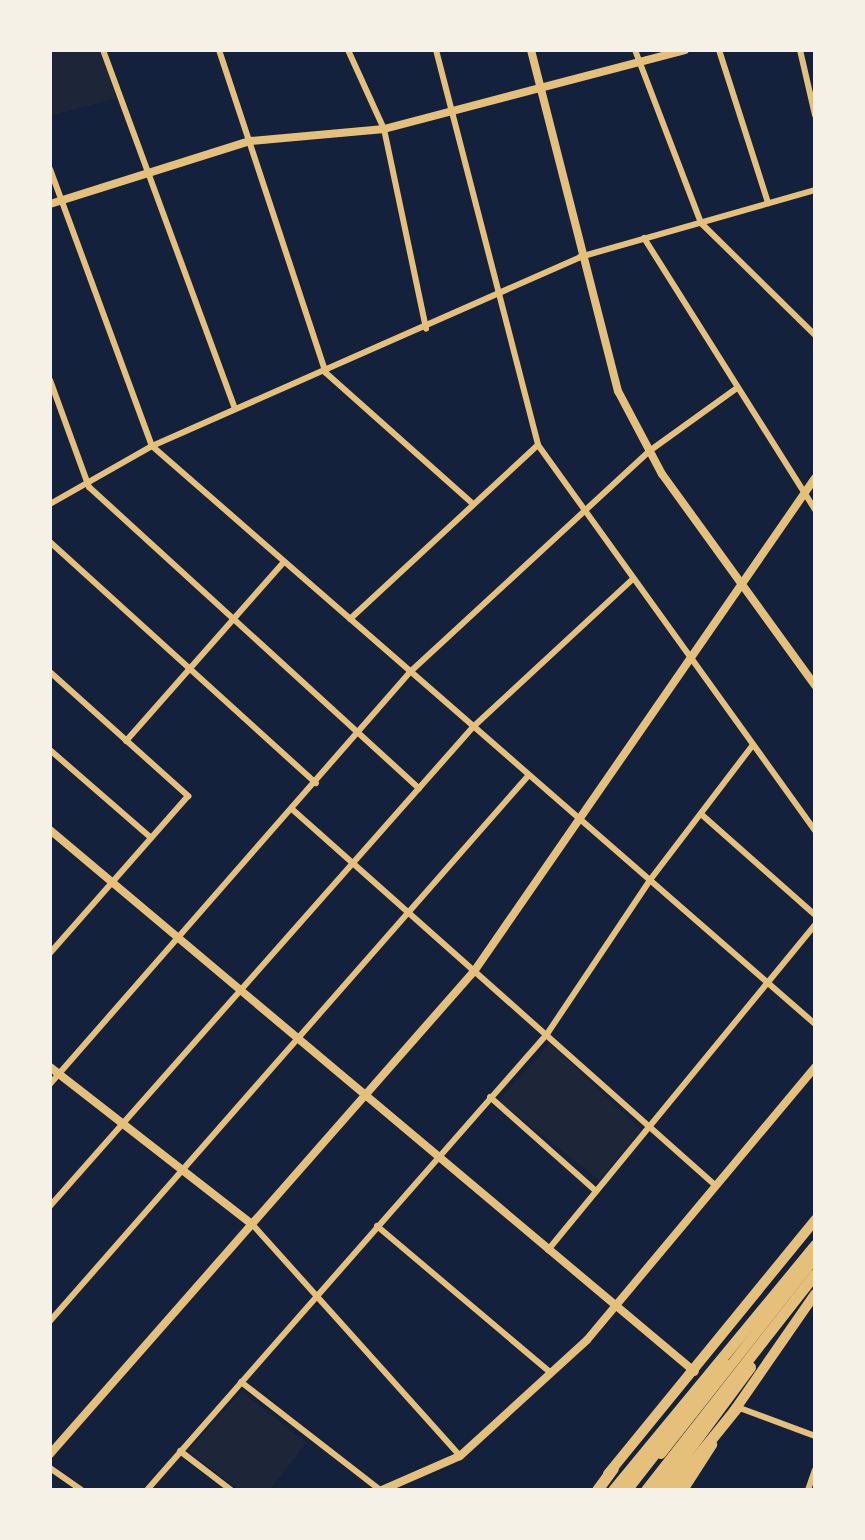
<!DOCTYPE html>
<html>
<head>
<meta charset="utf-8">
<style>
  body { margin:0 }
  #map { position:relative; width:865px; height:1540px; overflow:hidden; background:#14213d; font-family:Commissioner,sans-serif }
  div>[style] { position:absolute }
  [style*='--x'] { left:calc(var(--x)*1px); top:calc(var(--y)*1px); width:calc(var(--w)*1px); rotate:calc(var(--a)*1deg) }
  .green>* { inset:0; background:#1d2539 }
  .minor>* { height:6px; margin:-3px; padding:0 3px; transform-origin:3px; border-radius:3px; background:#e5c07b }
  .tertiary>* { height:8px; margin:-4px; padding:0 4px; transform-origin:4px; border-radius:4px; background:#e5c07b }
  .trunk>* { height:10px; margin:-5px; padding:0 5px; transform-origin:5px; border-radius:5px; background:#e5c07b }
  .motorway>* { height:11px; margin:-5.5px; padding:0 5.5px; transform-origin:5.5px; border-radius:5.5px; background:#e5c07b }
  span { translate:-50% -50%; white-space:nowrap; text-align:center; line-height:1.15; -webkit-text-stroke:7px #f6f1e7; paint-order:stroke }
  .frame { position:absolute; inset:0; border:52px solid #f6f1e7; pointer-events:none }
</style>
</head>
<body>
<div id="map">
  <div class="green">
    <i style="clip-path:polygon(50px 50px,99px 50px,117px 98px,50px 116px)"></i>
    <i style="clip-path:polygon(550px 1043px,641px 1130px,599px 1180px,499px 1101px)"></i>
    <i style="clip-path:polygon(242px 1391px,306px 1443px,270px 1490px,239px 1490px,188px 1451px)"></i>
  </div>
  <div class="minor">
    <i style="--x:103;--y:50;--w:382;--a:69.8"></i>
    <i style="--x:219;--y:50;--w:340;--a:71.7"></i>
    <i style="--x:326;--y:373;--w:194;--a:41.7"></i>
    <i style="--x:348;--y:50;--w:87;--a:65.5"></i>
    <i style="--x:384;--y:129;--w:204;--a:78.1"></i>
    <i style="--x:436;--y:50;--w:408;--a:75.5"></i>
    <i style="--x:538;--y:445;--w:475;--a:54.3"></i>
    <i style="--x:635;--y:50;--w:185;--a:69.1"></i>
    <i style="--x:701;--y:223;--w:160;--a:44.5"></i>
    <i style="--x:719;--y:50;--w:161;--a:72.2"></i>
    <i style="--x:800;--y:50;--w:67;--a:77"></i>
    <i style="--x:50;--y:169;--w:295;--a:69.8"></i>
    <i style="--x:152;--y:446;--w:880;--a:41.08"></i>
    <i style="--x:644;--y:238;--w:321;--a:57.8"></i>
    <i style="--x:50;--y:380;--w:114;--a:70"></i>
    <i style="--x:89;--y:487;--w:447;--a:42.4"></i>
    <i style="--x:50;--y:504;--w:117;--a:-29.6"></i>
    <i style="--x:152;--y:446;--w:468;--a:-23.8"></i>
    <i style="--x:580;--y:257;--w:244;--a:-15.9"></i>
    <i style="--x:50;--y:542;--w:359;--a:42.2"></i>
    <i style="--x:350;--y:619;--w:256;--a:-42.8"></i>
    <i style="--x:50;--y:672;--w:186;--a:41.9"></i>
    <i style="--x:188;--y:796;--w:209;--a:131.3"></i>
    <i style="--x:126;--y:741;--w:239;--a:-48.6"></i>
    <i style="--x:50;--y:750;--w:133;--a:41"></i>
    <i style="--x:293;--y:810;--w:566;--a:41.63"></i>
    <i style="--x:701;--y:814;--w:152;--a:41.5"></i>
    <i style="--x:50;--y:1084;--w:547;--a:-48.85"></i>
    <i style="--x:410;--y:672;--w:324;--a:-42.7"></i>
    <i style="--x:648;--y:452;--w:110;--a:-35.7"></i>
    <i style="--x:490;--y:1097;--w:142;--a:41.6"></i>
    <i style="--x:50;--y:1206;--w:639;--a:-48.55"></i>
    <i style="--x:473;--y:727;--w:218;--a:-42.8"></i>
    <i style="--x:252;--y:1224;--w:312;--a:48.1"></i>
    <i style="--x:377;--y:1226;--w:228;--a:40.2"></i>
    <i style="--x:548;--y:1250;--w:421;--a:-50.6"></i>
    <i style="--x:50;--y:1321;--w:725;--a:-48.75"></i>
    <i style="--x:241;--y:1382;--w:176;--a:37.8"></i>
    <i style="--x:737;--y:1407;--w:83;--a:20.4"></i>
    <i style="--x:180;--y:1451;--w:64;--a:37.4"></i>
    <i style="--x:50;--y:1468;--w:38;--a:35"></i>
    <i style="--x:147;--y:1490;--w:607;--a:-48.74"></i>
    <i style="--x:547;--y:1034;--w:185;--a:-56.2"></i>
    <i style="--x:650;--y:880;--w:170;--a:-52.7"></i>
    <i style="--x:808;--y:1490;--w:21;--a:-71"></i>
  </div>
  <div class="tertiary">
    <i style="--x:531;--y:50;--w:352;--a:75.7"></i>
    <i style="--x:618;--y:391;--w:94;--a:62.1"></i>
    <i style="--x:662;--y:474;--w:261;--a:54.1"></i>
    <i style="--x:50;--y:204;--w:210;--a:-17.5"></i>
    <i style="--x:250;--y:141;--w:135;--a:-5.1"></i>
    <i style="--x:384;--y:129;--w:311;--a:-14.7"></i>
    <i style="--x:50;--y:830;--w:842;--a:40.04"></i>
    <i style="--x:50;--y:1067;--w:256;--a:37.9"></i>
    <i style="--x:50;--y:1454;--w:644;--a:-48.71"></i>
    <i style="--x:475;--y:970;--w:598;--a:-55.35"></i>
    <i style="--x:382;--y:1490;--w:85;--a:-23.6"></i>
    <i style="--x:460;--y:1456;--w:172;--a:-42.4"></i>
    <i style="--x:587;--y:1340;--w:356;--a:-50.1"></i>
  </div>
  <div class="trunk">
    <i style="--x:734;--y:1411;--w:142;--a:-55.3"></i>
    <i style="--x:661;--y:1454;--w:249;--a:-51.8"></i>
    <i style="--x:608;--y:1474;--w:328;--a:-50.8"></i>
    <i style="--x:683;--y:1490;--w:54;--a:-57.2"></i>
  </div>
  <div class="motorway">
    <i style="--x:597;--y:1490;--w:27;--a:-54"></i>
    <i style="--x:613;--y:1490;--w:318;--a:-50.5"></i>
    <i style="--x:626;--y:1490;--w:160;--a:-52.1"></i>
    <i style="--x:646;--y:1490;--w:274;--a:-52"></i>
    <i style="--x:659;--y:1490;--w:153;--a:-53.5"></i>
    <i style="--x:670;--y:1490;--w:107;--a:-51.1"></i>
  </div>
  <div class="frame"></div>
</div>
</body>
</html>
